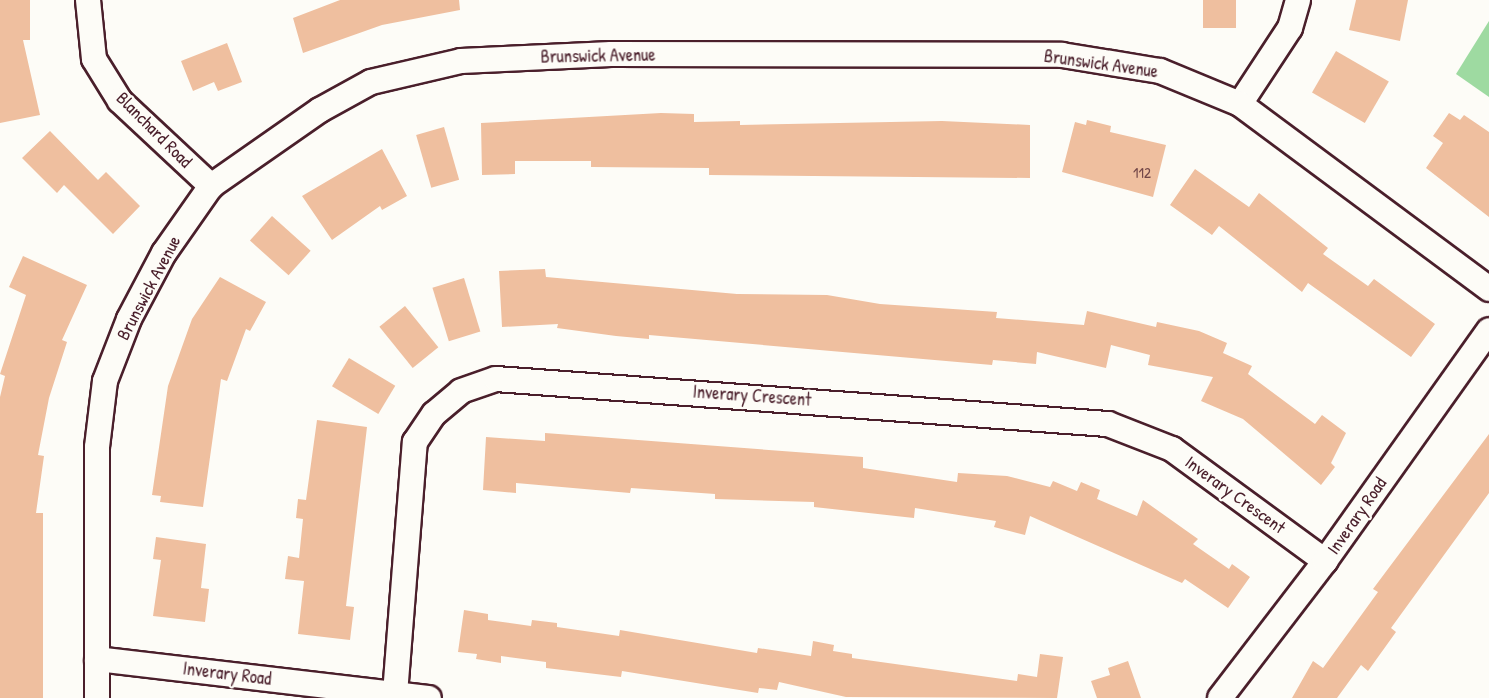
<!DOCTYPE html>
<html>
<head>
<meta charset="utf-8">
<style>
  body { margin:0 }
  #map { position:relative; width:1489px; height:698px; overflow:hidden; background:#fdfcf7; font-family:"Patrick Hand",sans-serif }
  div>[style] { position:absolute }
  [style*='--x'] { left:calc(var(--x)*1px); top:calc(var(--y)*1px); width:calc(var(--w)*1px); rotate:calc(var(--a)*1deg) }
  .green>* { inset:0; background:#9edaa1 }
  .building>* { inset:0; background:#efbf9f; transform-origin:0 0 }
  .roads { filter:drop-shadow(2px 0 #4a1f2b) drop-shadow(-2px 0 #4a1f2b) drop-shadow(0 2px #4a1f2b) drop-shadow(0 -2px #4a1f2b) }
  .minor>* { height:24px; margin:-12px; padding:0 12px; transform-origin:12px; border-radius:12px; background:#fdfcf7 }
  span { translate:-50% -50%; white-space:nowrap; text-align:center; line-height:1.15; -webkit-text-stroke:4.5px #fdfcf7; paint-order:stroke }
  .number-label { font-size:15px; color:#734748 }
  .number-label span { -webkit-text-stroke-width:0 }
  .street-label { font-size:18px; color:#4a1f2b }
</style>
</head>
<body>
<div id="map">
  <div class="green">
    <i style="clip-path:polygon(1489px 21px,1489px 97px,1456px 74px)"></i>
  </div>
  <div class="building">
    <i style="clip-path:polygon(0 0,30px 0,30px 40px,23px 40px,40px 115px,0 123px)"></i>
    <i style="clip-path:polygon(340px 0,459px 0,460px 10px,382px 25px,303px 53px,293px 18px)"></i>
    <i style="left:1203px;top:0;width:33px;height:28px"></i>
    <i style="clip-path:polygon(1356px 0,1408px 0,1400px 41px,1349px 30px)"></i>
    <i style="clip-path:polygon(227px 43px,242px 82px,218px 91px,214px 82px,193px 91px,181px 61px)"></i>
    <i style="left:1336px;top:51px;width:61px;height:48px;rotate:30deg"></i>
    <i style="clip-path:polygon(661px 113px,694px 114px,694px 122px,740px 121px,740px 125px,942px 121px,1030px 125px,1030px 178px,709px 175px,709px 168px,591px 167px,591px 161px,515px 161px,515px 174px,482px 175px,481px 123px)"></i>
    <i style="clip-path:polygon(1449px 113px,1460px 120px,1464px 115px,1489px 132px,1489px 217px,1426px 168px,1443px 143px,1433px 136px)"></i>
    <i style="clip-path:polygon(1087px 120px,1111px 126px,1110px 132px,1166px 145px,1153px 197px,1062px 172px,1075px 122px,1086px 125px)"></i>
    <i style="left:444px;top:127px;width:55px;height:29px;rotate:74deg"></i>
    <i style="clip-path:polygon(50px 131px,98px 180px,106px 172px,140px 206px,113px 234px,64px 185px,57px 193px,22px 158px)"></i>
    <i style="clip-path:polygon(382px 149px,407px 196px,382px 210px,380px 206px,332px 240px,302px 196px)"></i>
    <i style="clip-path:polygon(1195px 169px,1249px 207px,1259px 193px,1328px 248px,1323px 254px,1368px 286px,1374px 279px,1435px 324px,1411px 357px,1308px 283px,1302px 292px,1219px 226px,1212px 235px,1170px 205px)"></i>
    <i style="left:272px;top:216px;width:52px;height:33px;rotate:42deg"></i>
    <i style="clip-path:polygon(23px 256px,87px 285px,62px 340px,67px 342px,49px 398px,38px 455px,44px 456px,36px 513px,43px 513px,43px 698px,0 698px,0 397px,5px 376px,0 374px,26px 295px,9px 287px)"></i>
    <i style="clip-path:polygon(545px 269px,546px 277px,737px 294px,827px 295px,880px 304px,997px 312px,996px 318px,1084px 325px,1087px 311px,1156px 327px,1157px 322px,1199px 331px,1227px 343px,1223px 353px,1252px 366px,1248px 374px,1315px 424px,1322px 415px,1346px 433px,1331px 463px,1335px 467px,1321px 485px,1243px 419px,1201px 401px,1213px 377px,1148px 365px,1150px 355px,1111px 345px,1106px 368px,1037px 352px,1036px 364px,993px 360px,992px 365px,649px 335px,649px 339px,616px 336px,557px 328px,558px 324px,502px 327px,499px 271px)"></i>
    <i style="clip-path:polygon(220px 277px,266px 302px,250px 331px,246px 329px,227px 381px,221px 379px,203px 507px,160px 502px,161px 496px,152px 495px,168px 386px,192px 319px)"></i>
    <i style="left:464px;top:278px;width:56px;height:33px;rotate:73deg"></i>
    <i style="left:405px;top:306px;width:53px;height:33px;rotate:51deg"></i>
    <i style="left:349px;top:358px;width:54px;height:33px;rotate:31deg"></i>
    <i style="clip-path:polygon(317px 420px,367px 427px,346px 606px,354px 607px,350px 640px,298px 634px,304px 581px,285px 579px,288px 556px,299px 558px,303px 519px,296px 518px,298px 499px,306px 500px)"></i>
    <i style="clip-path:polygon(545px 433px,863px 457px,863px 468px,957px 482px,958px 473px,1007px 476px,1050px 487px,1053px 481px,1077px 491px,1081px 482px,1100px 490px,1097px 499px,1137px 516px,1143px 500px,1198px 539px,1193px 544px,1229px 569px,1232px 564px,1250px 577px,1228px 608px,1185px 579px,1182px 583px,1030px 516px,1025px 535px,994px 527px,996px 521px,915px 508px,914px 518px,814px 507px,814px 502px,715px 499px,715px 494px,631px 488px,630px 493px,516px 483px,516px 493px,483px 490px,486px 437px,545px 441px)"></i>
    <i style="clip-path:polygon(1489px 434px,1489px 493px,1391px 628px,1396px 632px,1368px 671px,1361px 665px,1337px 698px,1292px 698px,1313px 661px,1323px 668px,1378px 592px,1373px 589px)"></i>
    <i style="clip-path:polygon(156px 537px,206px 544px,201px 588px,209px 589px,205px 622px,153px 616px,161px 560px,153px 559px)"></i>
    <i style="clip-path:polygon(464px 610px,488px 614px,488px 620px,531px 626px,532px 620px,557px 623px,557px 627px,619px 636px,620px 630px,757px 653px,758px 648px,811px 656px,813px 641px,834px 645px,833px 651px,852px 654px,852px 658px,1017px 681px,1018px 674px,1037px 677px,1040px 654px,1063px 657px,1057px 698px,846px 697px,779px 682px,777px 690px,759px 688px,758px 693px,622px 671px,621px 677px,546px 668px,546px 662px,501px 656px,501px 663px,476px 659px,477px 654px,458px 652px)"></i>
    <i style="clip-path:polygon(1128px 661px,1141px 698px,1097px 698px,1091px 681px,1110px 675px,1108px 668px)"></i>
  </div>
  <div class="roads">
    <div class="minor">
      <i style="--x:88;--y:0;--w:59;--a:84.2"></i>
      <i style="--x:94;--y:59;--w:49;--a:58.2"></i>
      <i style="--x:120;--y:101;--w:125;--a:43"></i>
      <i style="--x:1240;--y:104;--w:91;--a:-56.7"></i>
      <i style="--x:1290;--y:28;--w:29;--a:-74"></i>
      <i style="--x:97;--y:659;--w:334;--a:6.7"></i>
      <i style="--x:395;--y:694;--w:253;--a:-85.5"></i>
      <i style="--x:415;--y:442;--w:34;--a:-56"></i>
      <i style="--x:434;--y:414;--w:35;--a:-40"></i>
      <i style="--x:461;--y:391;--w:37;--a:-19"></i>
      <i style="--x:496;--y:379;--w:614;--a:4.21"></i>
      <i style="--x:1108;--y:424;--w:69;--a:21.3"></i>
      <i style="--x:1172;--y:449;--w:190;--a:36.2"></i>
      <i style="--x:97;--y:698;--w:251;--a:-90"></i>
      <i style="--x:97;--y:447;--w:66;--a:-83.1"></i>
      <i style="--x:105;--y:381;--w:66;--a:-68.8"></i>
      <i style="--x:129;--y:319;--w:75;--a:-62.1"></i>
      <i style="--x:164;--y:253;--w:82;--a:-55"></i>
      <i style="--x:211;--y:186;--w:133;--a:-34.9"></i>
      <i style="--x:320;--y:110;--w:58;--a:-28.8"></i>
      <i style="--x:371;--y:82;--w:92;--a:-13.1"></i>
      <i style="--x:461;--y:61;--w:150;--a:-2.7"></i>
      <i style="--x:611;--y:54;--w:451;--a:0.1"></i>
      <i style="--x:1062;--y:55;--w:99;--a:9.3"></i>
      <i style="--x:1160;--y:71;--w:87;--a:22.4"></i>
      <i style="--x:1240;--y:104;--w:310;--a:36.6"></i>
      <i style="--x:1220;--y:698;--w:173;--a:-52.5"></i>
      <i style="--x:1325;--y:561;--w:283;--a:-54.6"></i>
    </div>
  </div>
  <div class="number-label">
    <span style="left:1142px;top:173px">112</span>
  </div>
  <div class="street-label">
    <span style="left:598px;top:56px;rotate:-1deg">Brunswick Avenue</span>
    <span style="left:1101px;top:64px;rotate:8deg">Brunswick Avenue</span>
    <span style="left:154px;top:130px;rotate:45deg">Blanchard Road</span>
    <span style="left:149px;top:288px;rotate:-62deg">Brunswick Avenue</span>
    <span style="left:752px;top:396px;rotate:4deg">Inverary Crescent</span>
    <span style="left:1235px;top:495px;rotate:36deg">Inverary Crescent</span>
    <span style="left:1357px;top:516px;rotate:-55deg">Inverary Road</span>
    <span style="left:227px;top:674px;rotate:7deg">Inverary Road</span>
  </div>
</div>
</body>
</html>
